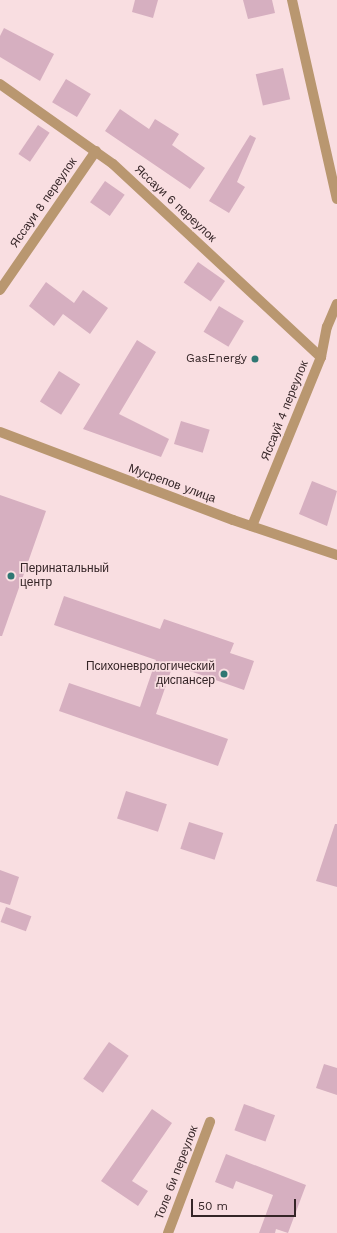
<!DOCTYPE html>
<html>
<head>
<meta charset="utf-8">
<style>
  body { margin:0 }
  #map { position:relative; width:337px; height:1233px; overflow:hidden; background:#f9dee1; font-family:"Work Sans",sans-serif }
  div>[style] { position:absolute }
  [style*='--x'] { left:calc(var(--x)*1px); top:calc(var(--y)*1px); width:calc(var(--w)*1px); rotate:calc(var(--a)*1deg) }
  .building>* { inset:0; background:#d6afc0; transform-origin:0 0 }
  .street>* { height:10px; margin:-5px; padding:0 5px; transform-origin:5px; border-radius:5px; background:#b99770 }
  .dots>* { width:11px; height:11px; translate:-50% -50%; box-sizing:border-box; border:2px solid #f9dee1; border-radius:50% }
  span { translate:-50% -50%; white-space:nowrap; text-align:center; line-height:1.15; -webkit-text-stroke:3.5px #f9dee1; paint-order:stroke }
  .street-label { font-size:12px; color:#352527 }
  .poi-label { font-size:12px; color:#352527 }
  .right { translate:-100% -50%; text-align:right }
  .left { translate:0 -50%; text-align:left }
  .scale { position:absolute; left:191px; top:1199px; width:105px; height:18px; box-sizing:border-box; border:2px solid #352527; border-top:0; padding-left:5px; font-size:12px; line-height:14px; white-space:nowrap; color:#352527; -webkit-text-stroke:3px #f9dee1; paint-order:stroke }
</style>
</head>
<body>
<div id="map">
  <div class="building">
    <i style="clip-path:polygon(135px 0,158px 0,153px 18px,132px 12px)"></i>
    <i style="clip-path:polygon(243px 0,272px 0,275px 13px,248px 19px)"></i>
    <i style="clip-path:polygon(4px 28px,54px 54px,40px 81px,0 57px,0 36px)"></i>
    <i style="left:283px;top:68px;width:32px;height:28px;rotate:77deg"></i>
    <i style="left:66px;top:79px;width:29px;height:27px;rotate:31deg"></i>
    <i style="clip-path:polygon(120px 109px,149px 129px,155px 119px,179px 134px,172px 145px,205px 168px,190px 189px,105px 131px)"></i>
    <i style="left:38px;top:125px;width:14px;height:35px;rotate:34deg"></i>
    <i style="clip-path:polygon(250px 135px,256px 138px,237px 182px,245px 187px,229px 213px,209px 201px)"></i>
    <i style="left:105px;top:181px;width:24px;height:26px;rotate:35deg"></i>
    <i style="left:198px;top:262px;width:33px;height:25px;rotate:35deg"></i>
    <i style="clip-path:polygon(46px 282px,74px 303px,83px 290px,108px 308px,90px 334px,63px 314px,54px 326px,29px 306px)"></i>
    <i style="left:219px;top:306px;width:29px;height:30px;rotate:31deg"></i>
    <i style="clip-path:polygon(137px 340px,156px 352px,119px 414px,169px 439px,161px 457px,83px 429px)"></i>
    <i style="left:59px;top:371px;width:25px;height:36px;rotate:32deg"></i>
    <i style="left:181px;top:421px;width:30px;height:24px;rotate:17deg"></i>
    <i style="clip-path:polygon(312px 481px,337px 491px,327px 526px,299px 514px)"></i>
    <i style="clip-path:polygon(0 495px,46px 511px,2px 636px,0 636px)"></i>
    <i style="clip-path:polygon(64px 596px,160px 629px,164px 619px,234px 643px,230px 653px,254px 661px,244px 690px,173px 665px,156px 714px,228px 739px,218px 766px,59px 711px,69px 683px,140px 707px,156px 660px,54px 625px)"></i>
    <i style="left:126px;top:791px;width:43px;height:29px;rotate:18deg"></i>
    <i style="left:189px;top:822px;width:36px;height:28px;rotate:18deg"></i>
    <i style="clip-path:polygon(335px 824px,337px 824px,337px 887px,316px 881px)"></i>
    <i style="clip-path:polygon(0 870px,19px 877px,10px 905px,0 902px)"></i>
    <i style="left:6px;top:907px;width:27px;height:16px;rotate:20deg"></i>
    <i style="left:109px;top:1042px;width:24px;height:45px;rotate:35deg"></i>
    <i style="clip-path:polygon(324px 1064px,337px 1068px,337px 1095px,316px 1088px)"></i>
    <i style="left:244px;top:1104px;width:33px;height:28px;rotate:20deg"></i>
    <i style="clip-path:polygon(152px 1109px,172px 1123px,132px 1181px,148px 1191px,138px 1206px,101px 1181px)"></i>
    <i style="clip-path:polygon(226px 1154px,306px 1185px,288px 1233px,276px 1229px,275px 1233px,259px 1233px,273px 1195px,236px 1181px,233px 1189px,215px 1182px)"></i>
  </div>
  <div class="street">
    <i style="--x:292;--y:0;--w:204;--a:77.3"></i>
    <i style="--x:0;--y:84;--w:138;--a:35.3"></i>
    <i style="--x:113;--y:164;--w:284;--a:42.9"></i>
    <i style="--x:0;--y:290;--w:169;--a:-55.4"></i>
    <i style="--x:0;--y:432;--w:249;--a:20.7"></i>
    <i style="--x:233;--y:520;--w:110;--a:18.6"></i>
    <i style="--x:252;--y:526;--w:183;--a:-67.8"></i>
    <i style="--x:321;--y:357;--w:31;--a:-79"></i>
    <i style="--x:327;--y:327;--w:25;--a:-67"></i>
    <i style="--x:168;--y:1233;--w:119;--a:-69.3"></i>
  </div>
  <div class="dots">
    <i style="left:255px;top:359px;background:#2f7773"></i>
    <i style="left:11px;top:576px;background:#2f7773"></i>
    <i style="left:224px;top:674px;background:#2f7773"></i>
  </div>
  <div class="street-label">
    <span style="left:44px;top:203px;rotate:-55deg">Яссауи 8 переулок</span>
    <span style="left:175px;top:204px;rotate:43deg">Яссауи 6 переулок</span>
    <span style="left:285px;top:411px;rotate:-68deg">Яссауй 4 переулок</span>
    <span style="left:172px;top:484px;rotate:20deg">Мусрепов улица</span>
    <span style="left:177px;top:1173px;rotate:-69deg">Толе би переулок</span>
  </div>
  <div class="poi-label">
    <span class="right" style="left:247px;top:359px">GasEnergy</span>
    <span class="left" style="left:20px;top:576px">Перинатальный<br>центр</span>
    <span class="right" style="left:215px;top:674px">Психоневрологический<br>диспансер</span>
  </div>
  <div class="scale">50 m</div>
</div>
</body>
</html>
